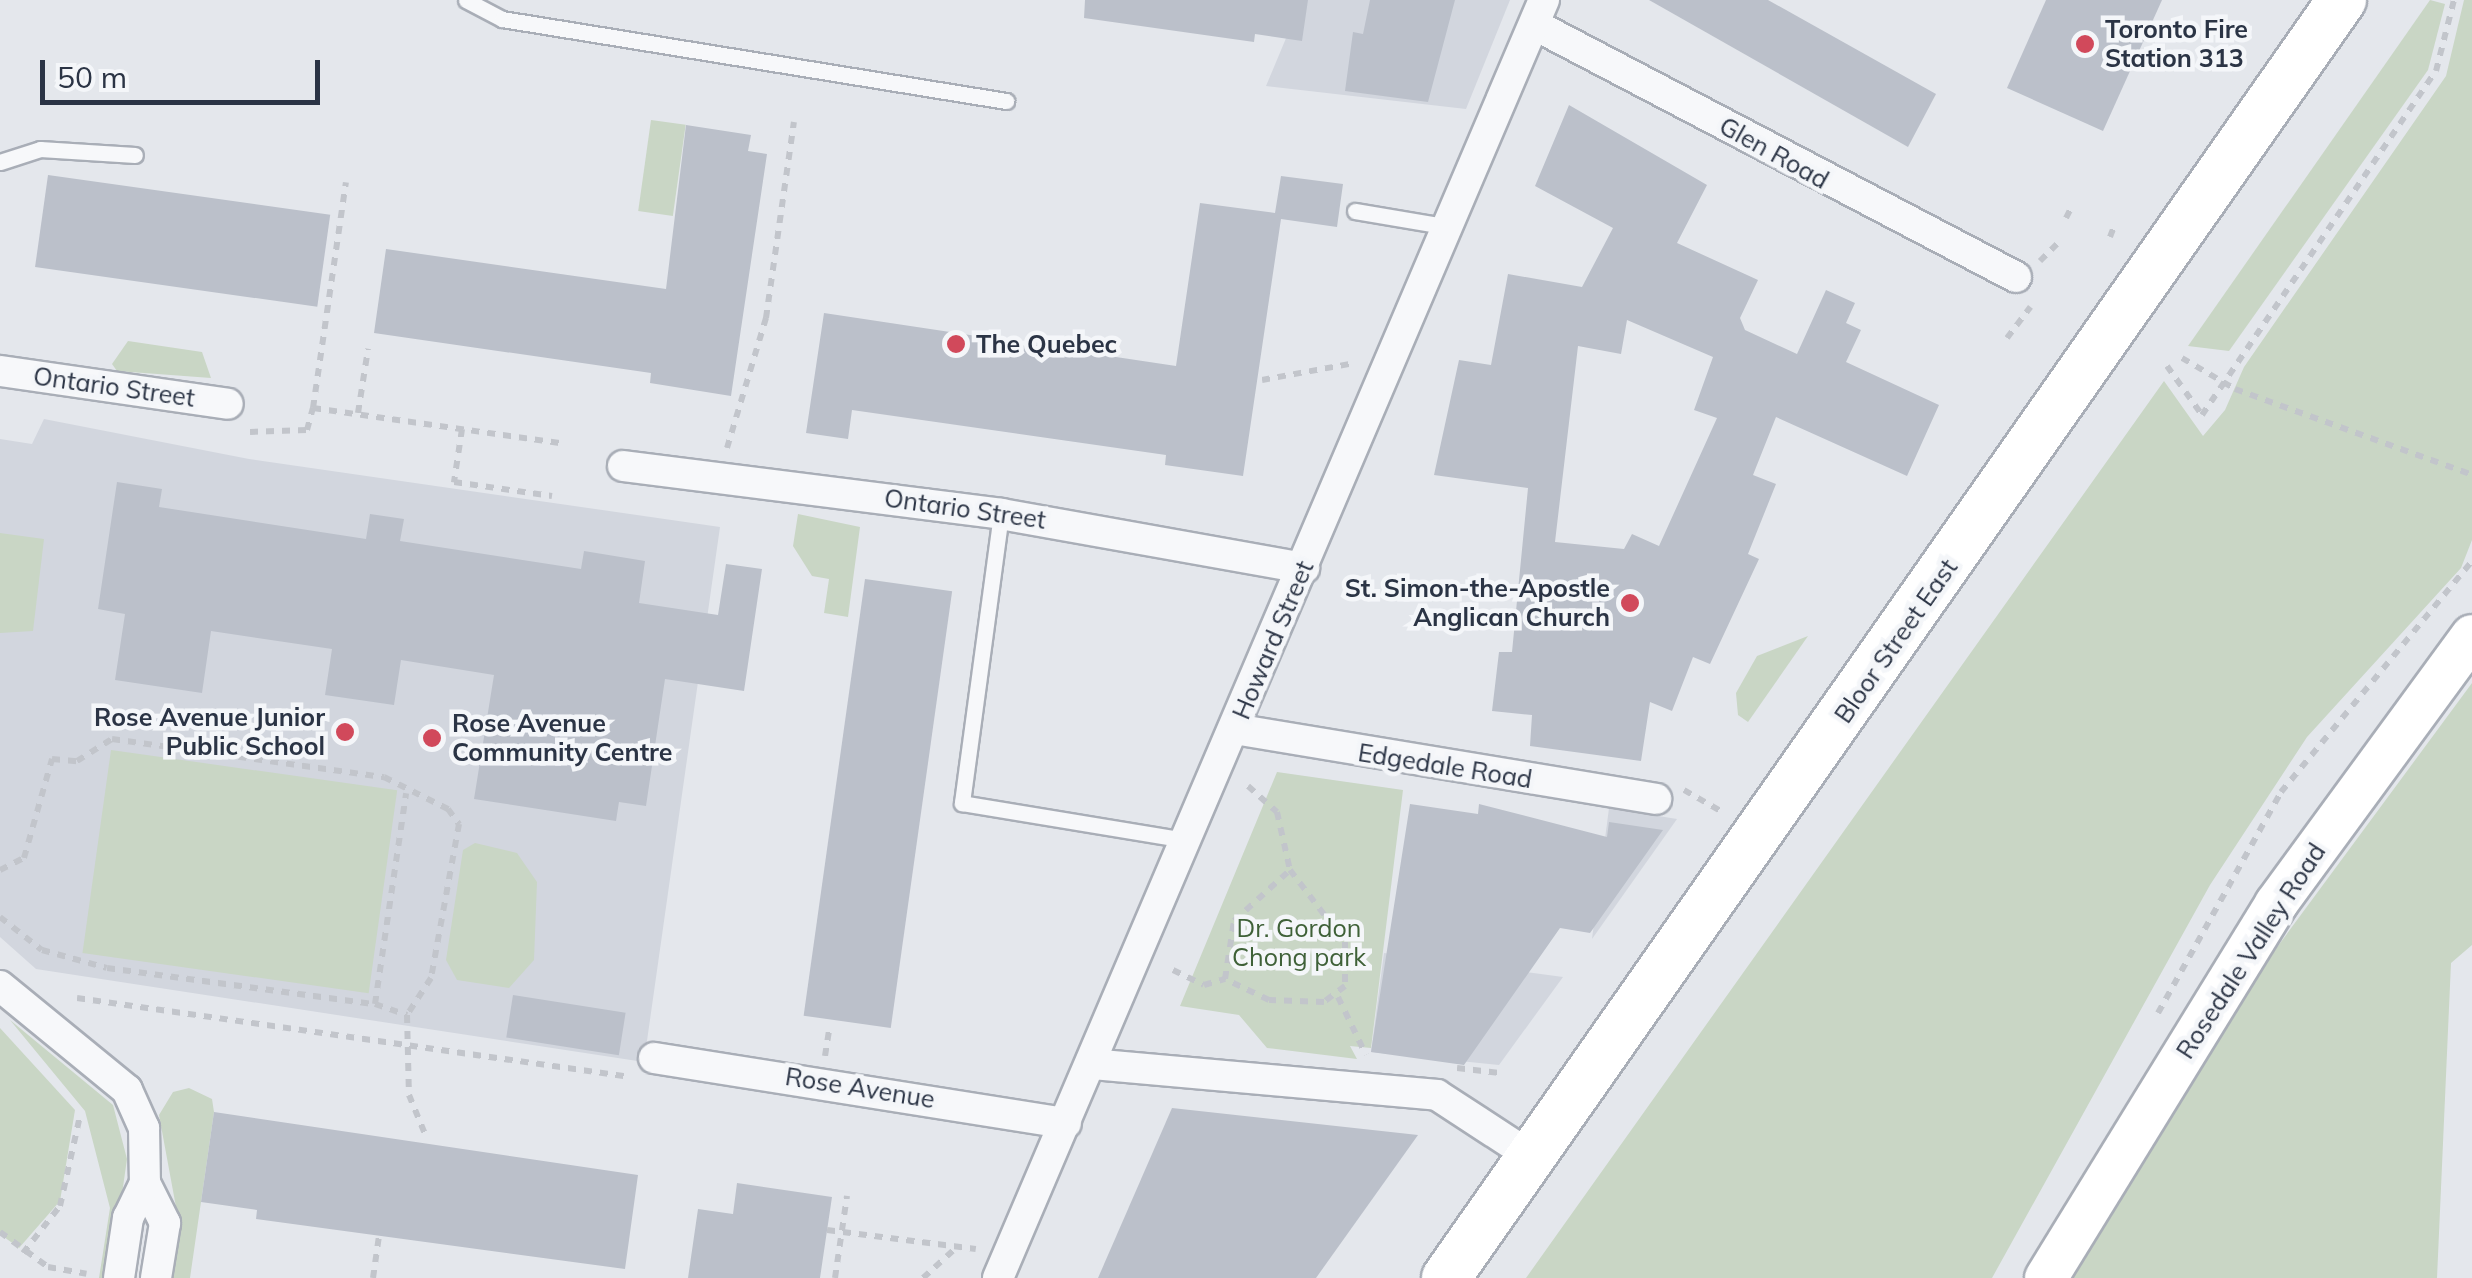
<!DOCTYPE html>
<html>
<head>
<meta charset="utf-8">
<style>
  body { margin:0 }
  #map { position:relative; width:2472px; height:1278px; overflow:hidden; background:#e4e7ec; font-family:Mulish,sans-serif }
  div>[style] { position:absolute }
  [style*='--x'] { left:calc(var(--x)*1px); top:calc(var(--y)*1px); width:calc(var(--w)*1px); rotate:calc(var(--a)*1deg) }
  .built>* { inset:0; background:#d2d6de }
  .green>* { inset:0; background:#c9d6c5; transform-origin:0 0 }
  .building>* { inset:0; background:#bbc0ca; transform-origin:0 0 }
  .path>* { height:6px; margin-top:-3px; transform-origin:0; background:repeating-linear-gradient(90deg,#c2c5cb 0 8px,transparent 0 16px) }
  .roads { filter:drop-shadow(2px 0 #a9aeb7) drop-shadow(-2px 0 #a9aeb7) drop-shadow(0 2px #a9aeb7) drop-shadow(0 -2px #a9aeb7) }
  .lane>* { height:15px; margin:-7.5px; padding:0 7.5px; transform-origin:7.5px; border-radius:7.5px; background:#f7f8fa }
  .street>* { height:30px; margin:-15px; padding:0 15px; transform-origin:15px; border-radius:15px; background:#f7f8fa }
  .secondary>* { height:42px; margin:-21px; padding:0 21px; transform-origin:21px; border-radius:21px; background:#fff }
  .primary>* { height:48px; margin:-24px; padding:0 24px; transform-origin:24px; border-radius:24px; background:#fff }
  .dots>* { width:28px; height:28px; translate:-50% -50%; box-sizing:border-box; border:5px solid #f4f6f9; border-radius:50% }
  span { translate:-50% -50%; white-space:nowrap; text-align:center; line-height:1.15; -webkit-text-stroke:9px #f4f6f9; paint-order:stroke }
  .poi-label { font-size:25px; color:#2b3445; font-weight:700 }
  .left { translate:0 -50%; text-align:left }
  .right { translate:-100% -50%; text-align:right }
  .street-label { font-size:25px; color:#2b3445 }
  .park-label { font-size:25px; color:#3f6138 }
  .scale { position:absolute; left:40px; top:60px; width:280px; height:45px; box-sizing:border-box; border:5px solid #2b3445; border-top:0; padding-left:12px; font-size:30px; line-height:35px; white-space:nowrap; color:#2b3445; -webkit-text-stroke:8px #f4f6f9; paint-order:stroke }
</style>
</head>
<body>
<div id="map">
  <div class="built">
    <i style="clip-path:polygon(1302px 0,1510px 0,1466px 109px,1266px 86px)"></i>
    <i style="clip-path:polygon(44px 419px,249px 459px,720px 527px,644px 1062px,36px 969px,0 937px,0 439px,32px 444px)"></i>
    <i style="clip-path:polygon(1609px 808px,1677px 819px,1592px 939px)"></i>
    <i style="clip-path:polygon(1384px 953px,1563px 977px,1499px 1065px,1371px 1052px)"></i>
  </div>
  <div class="green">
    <i style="clip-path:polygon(2430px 0,2445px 4px,2428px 70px,2229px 351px,2188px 346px)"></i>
    <i style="clip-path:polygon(2464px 0,2472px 0,2472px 540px,2461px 568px,2307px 737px,2210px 885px,1992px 1278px,1526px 1278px,2164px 381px,2203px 436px,2225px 410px,2244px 367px,2446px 76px)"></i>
    <i style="left:651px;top:120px;width:35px;height:92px;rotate:8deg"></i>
    <i style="clip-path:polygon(128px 341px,202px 352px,211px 378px,117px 371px,112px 364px)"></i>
    <i style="clip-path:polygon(798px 514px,860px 527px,848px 617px,824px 613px,829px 579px,812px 576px,793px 546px)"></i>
    <i style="clip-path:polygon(0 533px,44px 539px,33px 631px,0 633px)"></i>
    <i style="clip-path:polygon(1808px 636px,1748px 722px,1738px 715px,1736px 693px,1757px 656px)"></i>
    <i style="clip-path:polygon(2472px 683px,2472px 945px,2451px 963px,2437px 1278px,2071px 1278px,2275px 950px)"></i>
    <i style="left:111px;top:750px;width:289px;height:205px;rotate:8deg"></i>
    <i style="clip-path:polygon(1277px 772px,1403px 790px,1371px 1048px,1350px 1046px,1357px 1059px,1267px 1048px,1239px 1015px,1180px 1006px)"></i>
    <i style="clip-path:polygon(475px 843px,517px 853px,537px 882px,534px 960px,509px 988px,457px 980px,446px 960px,463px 850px)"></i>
    <i style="clip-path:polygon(10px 1020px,113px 1105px,127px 1159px,110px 1278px,99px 1278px,110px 1208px,85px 1111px)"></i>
    <i style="clip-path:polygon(0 1028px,75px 1110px,60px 1201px,19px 1248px,0 1234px)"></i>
    <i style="clip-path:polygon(189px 1088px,212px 1099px,214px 1112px,190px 1278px,167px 1278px,176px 1207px,159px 1115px,173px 1092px)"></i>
  </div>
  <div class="building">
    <i style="clip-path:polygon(1085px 0,1308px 0,1302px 41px,1255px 34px,1254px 42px,1084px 18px)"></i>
    <i style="clip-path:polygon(1370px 0,1455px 0,1428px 102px,1345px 91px,1353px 32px,1363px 34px)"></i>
    <i style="clip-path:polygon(1649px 0,1768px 0,1936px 94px,1908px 147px)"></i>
    <i style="clip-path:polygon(2046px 0,2162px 0,2103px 131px,2007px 88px)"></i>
    <i style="clip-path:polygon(evenodd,1569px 105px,1707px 185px,1677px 243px,1758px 280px,1740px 318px,1745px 330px,1797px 354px,1826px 290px,1855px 303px,1846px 323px,1861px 330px,1846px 362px,1939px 405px,1907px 476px,1776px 417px,1753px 475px,1776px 484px,1748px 554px,1759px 559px,1710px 664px,1693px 657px,1672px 711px,1650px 702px,1641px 761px,1530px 746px,1532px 715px,1492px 711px,1499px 652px,1512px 652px,1528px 488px,1434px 475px,1459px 360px,1491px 365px,1508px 274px,1582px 287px,1613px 228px,1535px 186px,1569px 105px,1627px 320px,1713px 357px,1694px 410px,1717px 418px,1659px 546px,1632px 534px,1624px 549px,1555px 542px,1578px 346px,1621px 354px,1627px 320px)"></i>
    <i style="clip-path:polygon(686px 125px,751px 135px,748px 151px,767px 154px,731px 396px,650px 383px,651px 373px,374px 333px,386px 249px,666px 289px)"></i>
    <i style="left:48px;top:175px;width:285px;height:93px;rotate:8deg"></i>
    <i style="clip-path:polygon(1281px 176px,1343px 184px,1337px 227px,1281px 219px,1243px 476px,1165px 465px,1166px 455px,852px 410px,848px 439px,806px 433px,824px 313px,1176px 366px,1200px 203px,1275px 213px)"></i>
    <i style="clip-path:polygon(117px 482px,162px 489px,159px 507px,366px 539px,370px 514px,404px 519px,400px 541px,581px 569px,584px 551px,645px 561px,639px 603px,718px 615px,726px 564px,762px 569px,744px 691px,665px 679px,646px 806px,619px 802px,616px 821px,474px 799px,494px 675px,401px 660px,394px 705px,325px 695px,332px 649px,211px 631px,202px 693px,115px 680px,125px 614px,98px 609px)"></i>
    <i style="left:865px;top:579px;width:88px;height:441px;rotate:8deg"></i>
    <i style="clip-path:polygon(1410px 804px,1478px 814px,1479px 804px,1607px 837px,1609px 822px,1663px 830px,1590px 933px,1560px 928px,1464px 1065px,1371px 1052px)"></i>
    <i style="left:513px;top:995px;width:114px;height:43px;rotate:9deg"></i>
    <i style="clip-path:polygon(1172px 1108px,1418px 1135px,1316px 1278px,1098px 1278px)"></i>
    <i style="clip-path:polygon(214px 1112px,638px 1175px,625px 1269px,256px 1219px,257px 1210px,201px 1202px)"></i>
    <i style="clip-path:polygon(737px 1183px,832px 1197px,820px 1278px,688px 1278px,698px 1209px,733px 1214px)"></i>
  </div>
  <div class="path">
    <i style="--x:2066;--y:218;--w:13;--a:-63"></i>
    <i style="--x:2110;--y:237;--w:14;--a:-69"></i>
    <i style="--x:2040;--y:261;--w:28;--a:-45"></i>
    <i style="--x:2007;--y:338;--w:39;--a:-53"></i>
    <i style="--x:2182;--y:358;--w:61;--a:30.3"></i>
    <i style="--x:2235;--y:389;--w:252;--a:19.9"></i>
    <i style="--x:2167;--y:366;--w:60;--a:54.5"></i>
    <i style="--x:2202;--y:415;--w:416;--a:-55.8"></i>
    <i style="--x:2436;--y:71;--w:73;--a:-75.8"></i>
    <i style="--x:1262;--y:380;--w:95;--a:-10.4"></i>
    <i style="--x:313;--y:408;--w:228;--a:-81.7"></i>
    <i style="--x:358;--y:413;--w:65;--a:-81.1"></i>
    <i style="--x:462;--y:429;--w:54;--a:98.6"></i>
    <i style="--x:454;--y:482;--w:99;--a:8.1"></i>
    <i style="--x:250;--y:432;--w:57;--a:-2"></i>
    <i style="--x:307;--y:430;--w:23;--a:-75"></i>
    <i style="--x:313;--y:408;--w:249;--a:8.1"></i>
    <i style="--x:727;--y:448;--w:136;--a:-73.3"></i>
    <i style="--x:766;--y:318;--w:198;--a:-81.9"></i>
    <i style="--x:1248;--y:786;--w:39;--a:42"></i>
    <i style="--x:1277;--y:812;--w:59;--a:77.4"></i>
    <i style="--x:1684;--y:790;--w:46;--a:29.9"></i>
    <i style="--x:0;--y:870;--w:27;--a:-27"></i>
    <i style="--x:24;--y:858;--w:103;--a:-74.2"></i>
    <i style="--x:52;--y:759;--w:25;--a:5"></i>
    <i style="--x:77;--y:761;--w:41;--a:-32.2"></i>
    <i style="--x:112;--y:739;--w:275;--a:8"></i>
    <i style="--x:384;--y:777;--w:72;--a:26.6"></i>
    <i style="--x:448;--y:809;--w:19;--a:54"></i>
    <i style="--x:459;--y:824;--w:157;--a:100.3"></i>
    <i style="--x:431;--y:978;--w:44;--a:123"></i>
    <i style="--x:407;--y:1015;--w:80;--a:88.6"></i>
    <i style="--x:409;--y:1095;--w:42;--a:67.7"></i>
    <i style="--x:1290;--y:870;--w:91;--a:52.6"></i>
    <i style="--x:1345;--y:942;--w:44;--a:90"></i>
    <i style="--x:1345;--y:986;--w:26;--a:143"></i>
    <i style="--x:1324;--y:1002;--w:55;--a:-177.9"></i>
    <i style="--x:1269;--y:1000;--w:49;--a:-154.5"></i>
    <i style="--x:1225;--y:979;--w:59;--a:-81.2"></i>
    <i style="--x:1234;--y:921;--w:76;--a:-42.3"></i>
    <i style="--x:0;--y:917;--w:53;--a:38.2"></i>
    <i style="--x:42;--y:950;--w:67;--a:15.5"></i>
    <i style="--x:107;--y:968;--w:270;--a:7.7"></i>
    <i style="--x:375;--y:1004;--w:213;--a:-81.6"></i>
    <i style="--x:1173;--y:970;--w:34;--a:26"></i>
    <i style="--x:1204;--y:985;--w:22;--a:-16"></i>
    <i style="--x:1338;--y:997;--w:64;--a:64.2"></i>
    <i style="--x:77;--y:998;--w:559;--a:8.13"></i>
    <i style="--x:375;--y:1004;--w:34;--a:19"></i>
    <i style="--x:2158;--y:1013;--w:253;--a:-60.9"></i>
    <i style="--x:2281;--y:792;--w:300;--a:-50.4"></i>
    <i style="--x:825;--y:1056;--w:25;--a:-81"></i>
    <i style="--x:1457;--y:1068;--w:43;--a:6.6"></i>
    <i style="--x:827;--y:1230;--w:150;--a:7.3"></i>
    <i style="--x:0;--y:1232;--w:59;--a:36.1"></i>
    <i style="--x:48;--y:1267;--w:39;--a:10"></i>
    <i style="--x:23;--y:1253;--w:60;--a:-51.8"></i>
    <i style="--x:60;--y:1206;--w:92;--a:-77.5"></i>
    <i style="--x:373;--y:1278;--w:42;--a:-81.9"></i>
    <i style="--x:835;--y:1278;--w:83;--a:-81.7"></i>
    <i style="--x:923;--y:1278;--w:47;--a:-42.4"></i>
  </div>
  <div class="roads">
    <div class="lane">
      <i style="--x:466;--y:0;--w:41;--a:27.8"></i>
      <i style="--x:502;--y:19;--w:511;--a:9.24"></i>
      <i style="--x:0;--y:162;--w:42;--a:-18"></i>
      <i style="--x:40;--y:149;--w:95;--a:3.6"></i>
      <i style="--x:1355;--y:211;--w:96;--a:9.6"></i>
      <i style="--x:1001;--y:514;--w:292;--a:97.7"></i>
      <i style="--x:962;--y:803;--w:226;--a:9.4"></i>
    </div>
    <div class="street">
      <i style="--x:1535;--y:25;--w:543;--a:27.65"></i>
      <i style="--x:0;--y:371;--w:230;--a:8.2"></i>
      <i style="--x:623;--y:466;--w:381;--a:7.2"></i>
      <i style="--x:1001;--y:514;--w:308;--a:10.1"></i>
      <i style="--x:1234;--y:729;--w:428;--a:9.4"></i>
      <i style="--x:0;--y:986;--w:164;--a:39.3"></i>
      <i style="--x:127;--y:1090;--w:42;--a:65.9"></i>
      <i style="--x:144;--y:1128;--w:55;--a:89"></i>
      <i style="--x:145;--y:1183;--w:45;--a:63.4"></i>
      <i style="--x:165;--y:1223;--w:56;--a:99.3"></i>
      <i style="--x:654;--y:1058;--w:417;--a:9"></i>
      <i style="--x:1091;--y:1064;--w:347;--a:5.1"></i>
      <i style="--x:1437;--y:1095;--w:113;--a:33.1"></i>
      <i style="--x:119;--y:1278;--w:61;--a:-81.5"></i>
      <i style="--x:128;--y:1218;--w:39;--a:-64"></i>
      <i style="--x:998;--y:1278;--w:1390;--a:-66.87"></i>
    </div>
    <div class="secondary">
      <i style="--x:2046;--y:1278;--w:439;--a:-58.4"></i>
      <i style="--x:2276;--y:904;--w:332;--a:-53.8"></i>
    </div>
    <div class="primary">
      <i style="--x:1446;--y:1278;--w:1561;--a:-54.97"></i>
    </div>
  </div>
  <div class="dots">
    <i style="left:2085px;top:44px;background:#d1495b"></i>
    <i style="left:956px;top:344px;background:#d1495b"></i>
    <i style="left:1630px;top:603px;background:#d1495b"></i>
    <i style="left:345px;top:732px;background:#d1495b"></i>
    <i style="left:432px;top:738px;background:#d1495b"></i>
  </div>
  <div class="poi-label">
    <span class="left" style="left:2105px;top:44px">Toronto Fire<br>Station 313</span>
    <span class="left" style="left:976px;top:344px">The Quebec</span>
    <span class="right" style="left:1610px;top:603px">St. Simon-the-Apostle<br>Anglican Church</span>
    <span class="right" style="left:325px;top:732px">Rose Avenue Junior<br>Public School</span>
    <span class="left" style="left:452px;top:738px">Rose Avenue<br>Community Centre</span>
  </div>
  <div class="street-label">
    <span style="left:1774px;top:153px;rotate:29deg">Glen Road</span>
    <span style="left:114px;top:387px;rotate:8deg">Ontario Street</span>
    <span style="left:965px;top:509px;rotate:8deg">Ontario Street</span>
    <span style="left:1273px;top:640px;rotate:-67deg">Howard Street</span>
    <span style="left:1896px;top:641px;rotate:-55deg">Bloor Street East</span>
    <span style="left:1445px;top:766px;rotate:9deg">Edgedale Road</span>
    <span style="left:2251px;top:951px;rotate:-57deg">Rosedale Valley Road</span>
    <span style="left:860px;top:1088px;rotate:9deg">Rose Avenue</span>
  </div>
  <div class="park-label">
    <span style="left:1299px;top:943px">Dr. Gordon<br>Chong park</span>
  </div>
  <div class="scale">50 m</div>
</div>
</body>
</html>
